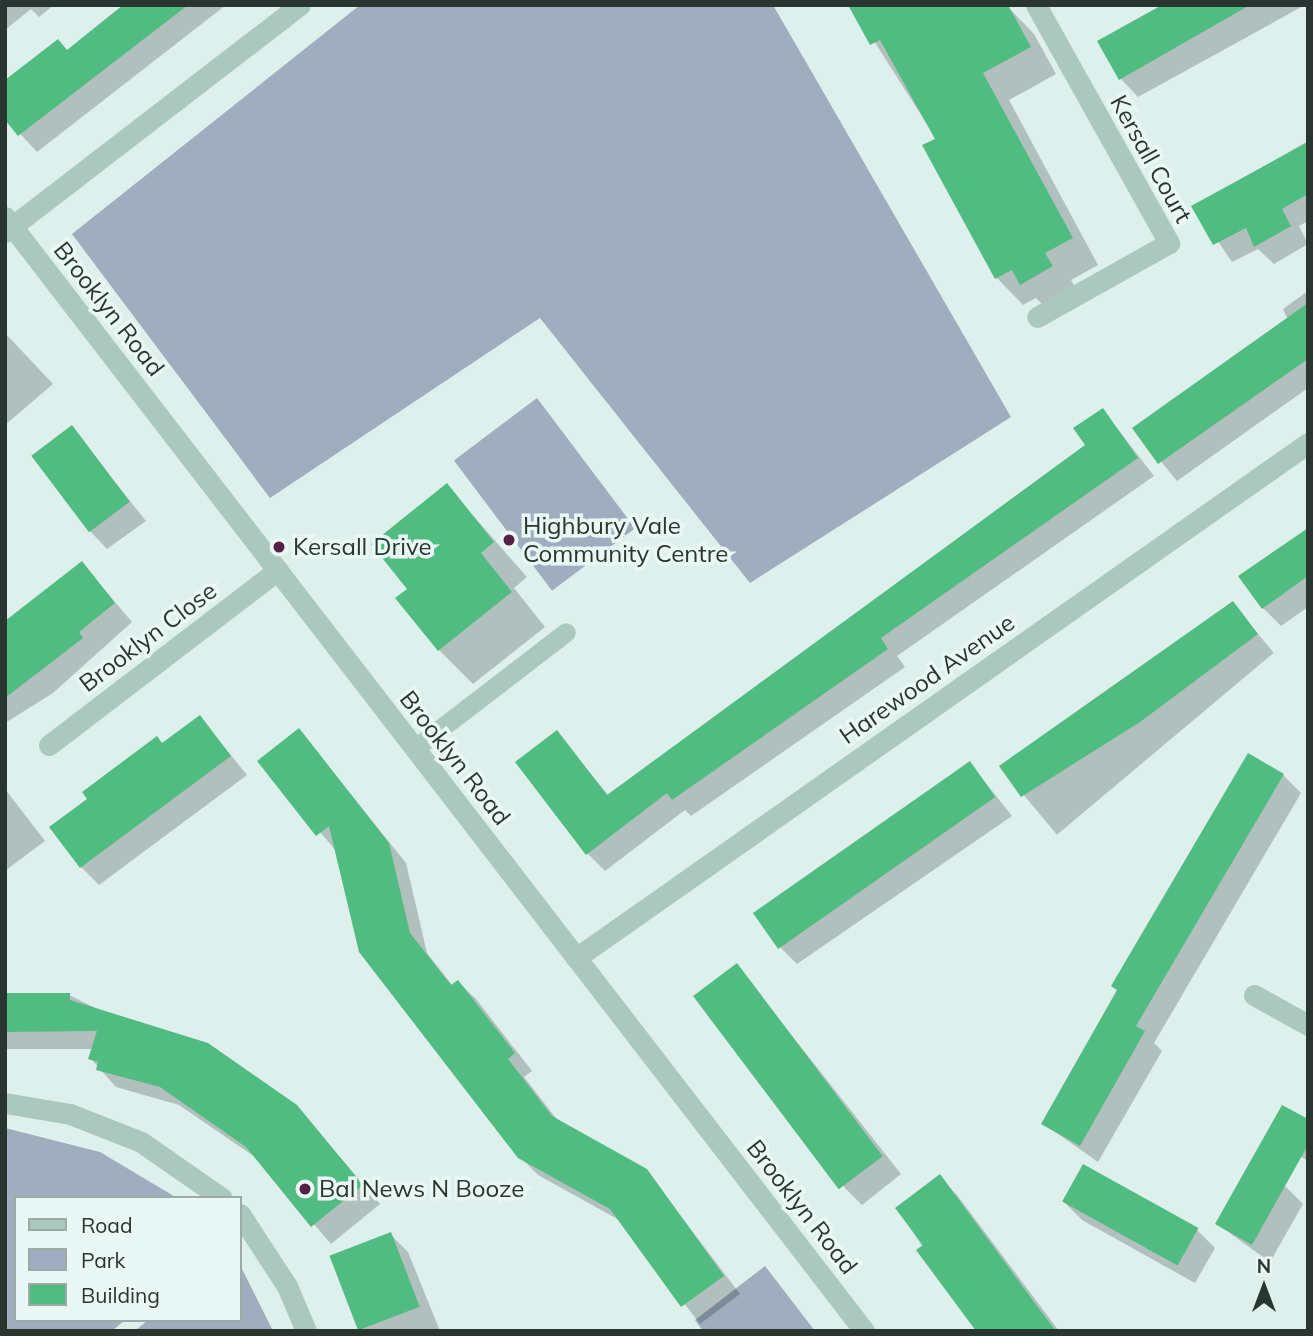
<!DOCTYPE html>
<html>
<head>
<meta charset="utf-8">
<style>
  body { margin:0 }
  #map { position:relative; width:1313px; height:1336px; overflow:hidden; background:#def0ec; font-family:Mulish,sans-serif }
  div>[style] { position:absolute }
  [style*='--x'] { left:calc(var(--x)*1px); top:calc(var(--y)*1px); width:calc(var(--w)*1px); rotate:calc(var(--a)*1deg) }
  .green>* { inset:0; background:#9fadbe; transform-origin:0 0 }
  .shadow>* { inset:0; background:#0003; transform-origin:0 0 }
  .building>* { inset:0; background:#50bc81; transform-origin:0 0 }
  .lane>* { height:19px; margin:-9.5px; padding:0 9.5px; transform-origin:9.5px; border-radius:9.5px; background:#aac8be }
  .street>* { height:21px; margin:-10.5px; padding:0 10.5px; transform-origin:10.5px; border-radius:10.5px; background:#aac8be }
  .dots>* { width:19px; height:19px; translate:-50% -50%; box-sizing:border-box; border:4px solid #eaf8f5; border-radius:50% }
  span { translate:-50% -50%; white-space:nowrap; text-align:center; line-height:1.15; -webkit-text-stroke:7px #eaf8f5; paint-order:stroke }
  .street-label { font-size:24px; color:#293630 }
  .poi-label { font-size:24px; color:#293630 }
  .left { translate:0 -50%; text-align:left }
  .frame { position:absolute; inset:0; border:7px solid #293630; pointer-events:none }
  .legend { position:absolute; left:14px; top:1196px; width:228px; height:126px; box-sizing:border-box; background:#eaf8f5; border:2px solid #9daaa6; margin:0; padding:9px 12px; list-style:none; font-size:21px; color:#293630 }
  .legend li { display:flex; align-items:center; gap:14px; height:35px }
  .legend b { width:35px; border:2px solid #9daaa6 }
  .north { position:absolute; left:1229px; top:1252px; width:70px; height:70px; -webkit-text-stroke:5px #eaf8f5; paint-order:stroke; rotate:0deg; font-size:19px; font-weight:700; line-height:28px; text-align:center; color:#293630 }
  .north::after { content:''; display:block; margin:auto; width:24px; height:32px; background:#293630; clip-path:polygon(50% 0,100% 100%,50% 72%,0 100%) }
</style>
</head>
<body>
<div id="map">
  <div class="green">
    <i style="clip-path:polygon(360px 5px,773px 5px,1011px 417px,750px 583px,540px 318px,270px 498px,72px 234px)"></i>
    <i style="left:537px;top:398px;width:163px;height:104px;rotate:53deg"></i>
    <i style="clip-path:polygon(5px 1128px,100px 1152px,177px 1198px,16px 1198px,16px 1320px,125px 1320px,112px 1331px,5px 1331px)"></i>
    <i style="clip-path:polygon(240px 1265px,273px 1331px,135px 1331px,148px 1320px,240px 1320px)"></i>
    <i style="clip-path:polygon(765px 1266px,815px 1331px,703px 1331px,695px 1320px)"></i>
  </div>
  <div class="shadow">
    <i style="clip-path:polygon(5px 5px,54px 5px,39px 17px,31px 9px,5px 30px)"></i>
    <i style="clip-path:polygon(126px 5px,226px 5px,37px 152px,5px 117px,68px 51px)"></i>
    <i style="clip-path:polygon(851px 5px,1008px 7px,1034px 34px,1056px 74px,1009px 100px,1098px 265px,1071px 280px,1079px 293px,1048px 310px,1036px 298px,1023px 305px,997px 278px,924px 146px,937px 140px)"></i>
    <i style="clip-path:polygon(1163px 5px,1305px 5px,1138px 97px,1121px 79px)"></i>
    <i style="clip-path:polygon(1308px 141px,1308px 221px,1299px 226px,1308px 244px,1274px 264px,1258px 249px,1232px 262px,1194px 206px)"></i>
    <i style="clip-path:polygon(1308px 291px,1308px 388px,1177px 481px,1134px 428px,1288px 320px,1283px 309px)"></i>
    <i style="clip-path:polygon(5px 333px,53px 384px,5px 425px)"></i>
    <i style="clip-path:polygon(1103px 410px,1154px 476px,897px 656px,905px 667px,691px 816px,685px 810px,605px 871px,588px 854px,557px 733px,609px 796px,1088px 445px)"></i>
    <i style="clip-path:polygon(72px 428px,146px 521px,107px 549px,90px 531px)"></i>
    <i style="clip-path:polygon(447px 486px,527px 577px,514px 588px,545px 627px,473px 684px,439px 650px,409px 589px)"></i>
    <i style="clip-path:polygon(1308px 529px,1308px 607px,1281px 626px,1263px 608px)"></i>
    <i style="clip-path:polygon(82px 563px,132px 622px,53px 693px,5px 723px,5px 622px)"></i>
    <i style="left:1232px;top:603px;width:65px;height:283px;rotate:50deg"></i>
    <i style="clip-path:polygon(200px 717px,247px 775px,99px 885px,81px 867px,163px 744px)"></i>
    <i style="clip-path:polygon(299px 730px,406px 863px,427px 953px,453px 986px,458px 982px,476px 999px,532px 1071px,524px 1077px,559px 1122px,646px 1170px,740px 1294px,700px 1324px,621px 1221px,538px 1175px,520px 1157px,337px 852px,259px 761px)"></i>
    <i style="clip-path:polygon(970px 763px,1012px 816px,797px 964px,779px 946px)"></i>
    <i style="clip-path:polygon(1283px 775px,1301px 793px,1154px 1043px,1162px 1051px,1098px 1162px,1044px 1124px)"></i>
    <i style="clip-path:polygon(5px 789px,45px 841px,6px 870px,5px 870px)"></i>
    <i style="clip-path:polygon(737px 966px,901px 1174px,862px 1205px,844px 1187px)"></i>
    <i style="clip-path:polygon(5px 995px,69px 995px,296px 1106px,380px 1204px,331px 1244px,258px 1159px,179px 1105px,116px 1087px,90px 1058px,93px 1049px,5px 1049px)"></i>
    <i style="clip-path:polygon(1308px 1121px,1308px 1161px,1288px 1149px)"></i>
    <i style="clip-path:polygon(939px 1177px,957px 1195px,1059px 1331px,980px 1331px,973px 1324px,897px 1208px)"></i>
    <i style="clip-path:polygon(1285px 1186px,1303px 1204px,1270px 1262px,1217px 1224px)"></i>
    <i style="clip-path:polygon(1064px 1202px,1197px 1230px,1215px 1248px,1195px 1283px,1082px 1220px)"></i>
    <i style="clip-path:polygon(390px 1234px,408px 1252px,440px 1331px,362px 1331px,332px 1258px)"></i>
  </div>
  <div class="building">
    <i style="clip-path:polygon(123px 5px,188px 5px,18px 136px,5px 120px,5px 80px,58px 39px,67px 50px)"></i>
    <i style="clip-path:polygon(848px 5px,1008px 5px,1031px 47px,983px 73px,1073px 238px,1045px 253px,1053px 266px,1020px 285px,1012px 270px,995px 279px,922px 145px,935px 139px,880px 40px,870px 45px)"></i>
    <i style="clip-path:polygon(1162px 5px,1250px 5px,1119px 80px,1097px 41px)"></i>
    <i style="clip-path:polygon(1308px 142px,1308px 194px,1282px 209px,1291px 226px,1254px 247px,1246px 228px,1213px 245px,1191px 206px)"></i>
    <i style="clip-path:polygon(1308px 303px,1308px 359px,1158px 464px,1132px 428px)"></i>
    <i style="clip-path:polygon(1103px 408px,1138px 458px,881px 638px,888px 649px,672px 800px,667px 793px,586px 855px,515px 762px,557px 730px,607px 795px,1085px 445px,1073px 428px)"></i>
    <i style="left:72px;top:425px;width:96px;height:51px;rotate:53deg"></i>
    <i style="clip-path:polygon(447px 483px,494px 542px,481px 553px,512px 592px,438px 651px,395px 598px,407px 589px,371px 544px)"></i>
    <i style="clip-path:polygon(1308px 528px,1308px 576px,1262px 609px,1238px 576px)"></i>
    <i style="clip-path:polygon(82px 561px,115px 603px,79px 632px,83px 638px,5px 698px,5px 621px)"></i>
    <i style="clip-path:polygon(1233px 601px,1258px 634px,1140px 722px,1021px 797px,999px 766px)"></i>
    <i style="clip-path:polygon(200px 715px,231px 756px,80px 868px,49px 827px,87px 799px,82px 792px,157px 736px,162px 743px)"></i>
    <i style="clip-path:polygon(299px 728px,389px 843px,410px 933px,451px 985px,458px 980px,515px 1053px,508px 1059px,552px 1116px,647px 1169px,724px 1276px,681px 1307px,610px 1209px,518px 1158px,359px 952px,329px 826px,316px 836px,257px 761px)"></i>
    <i style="clip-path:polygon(1248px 753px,1284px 774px,1136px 1026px,1145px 1031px,1080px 1146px,1041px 1124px,1117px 990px,1111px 986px)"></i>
    <i style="left:970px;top:761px;width:44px;height:265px;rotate:55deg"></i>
    <i style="left:737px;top:963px;width:242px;height:55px;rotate:53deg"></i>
    <i style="clip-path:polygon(5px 993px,70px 993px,70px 1000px,208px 1043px,297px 1105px,363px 1185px,311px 1227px,246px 1147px,160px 1087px,96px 1070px,98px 1062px,88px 1059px,97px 1031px,5px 1032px)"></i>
    <i style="clip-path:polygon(1282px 1105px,1308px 1119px,1308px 1145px,1252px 1245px,1215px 1224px)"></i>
    <i style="left:1083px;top:1164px;width:132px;height:43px;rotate:29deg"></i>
    <i style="clip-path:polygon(940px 1174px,1037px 1306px,1056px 1331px,976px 1331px,916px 1250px,923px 1245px,895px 1208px)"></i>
    <i style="left:391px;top:1232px;width:80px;height:66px;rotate:69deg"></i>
  </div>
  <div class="lane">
    <i style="--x:415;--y:748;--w:190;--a:-37.5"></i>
  </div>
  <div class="street">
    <i style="--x:1036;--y:5;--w:273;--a:60.8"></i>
    <i style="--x:1169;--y:243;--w:151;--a:150.7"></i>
    <i style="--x:5;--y:217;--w:1407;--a:52.36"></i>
    <i style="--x:5;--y:232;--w:372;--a:-37.6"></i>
    <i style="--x:49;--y:745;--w:288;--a:-37.4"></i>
    <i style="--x:576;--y:958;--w:895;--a:-35.13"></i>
    <i style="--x:1254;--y:995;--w:62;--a:29.1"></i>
    <i style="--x:5;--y:1103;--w:66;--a:9.6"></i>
    <i style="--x:70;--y:1114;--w:76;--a:21.5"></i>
    <i style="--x:141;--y:1142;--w:98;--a:34.7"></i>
    <i style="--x:240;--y:1214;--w:86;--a:56.9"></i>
    <i style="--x:287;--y:1286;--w:49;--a:67.1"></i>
  </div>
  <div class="dots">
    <i style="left:509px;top:540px;background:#542246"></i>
    <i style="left:279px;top:547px;background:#542246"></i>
    <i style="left:305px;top:1189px;background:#542246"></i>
  </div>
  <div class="street-label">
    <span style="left:1151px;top:159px;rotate:61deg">Kersall Court</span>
    <span style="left:109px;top:309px;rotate:52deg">Brooklyn Road</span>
    <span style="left:148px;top:637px;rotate:-37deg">Brooklyn Close</span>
    <span style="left:927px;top:679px;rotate:-35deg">Harewood Avenue</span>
    <span style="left:455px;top:758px;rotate:52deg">Brooklyn Road</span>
    <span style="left:802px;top:1207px;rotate:52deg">Brooklyn Road</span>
  </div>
  <div class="poi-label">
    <span class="left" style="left:523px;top:540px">Highbury Vale<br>Community Centre</span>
    <span class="left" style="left:293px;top:547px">Kersall Drive</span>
    <span class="left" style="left:319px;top:1189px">Bal News N Booze</span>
  </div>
  <div class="frame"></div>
  <ul class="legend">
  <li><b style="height:9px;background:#aac8be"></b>Road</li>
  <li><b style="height:19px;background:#9fadbe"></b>Park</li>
  <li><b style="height:19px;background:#50bc81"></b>Building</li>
  </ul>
  <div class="north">N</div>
</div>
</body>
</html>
